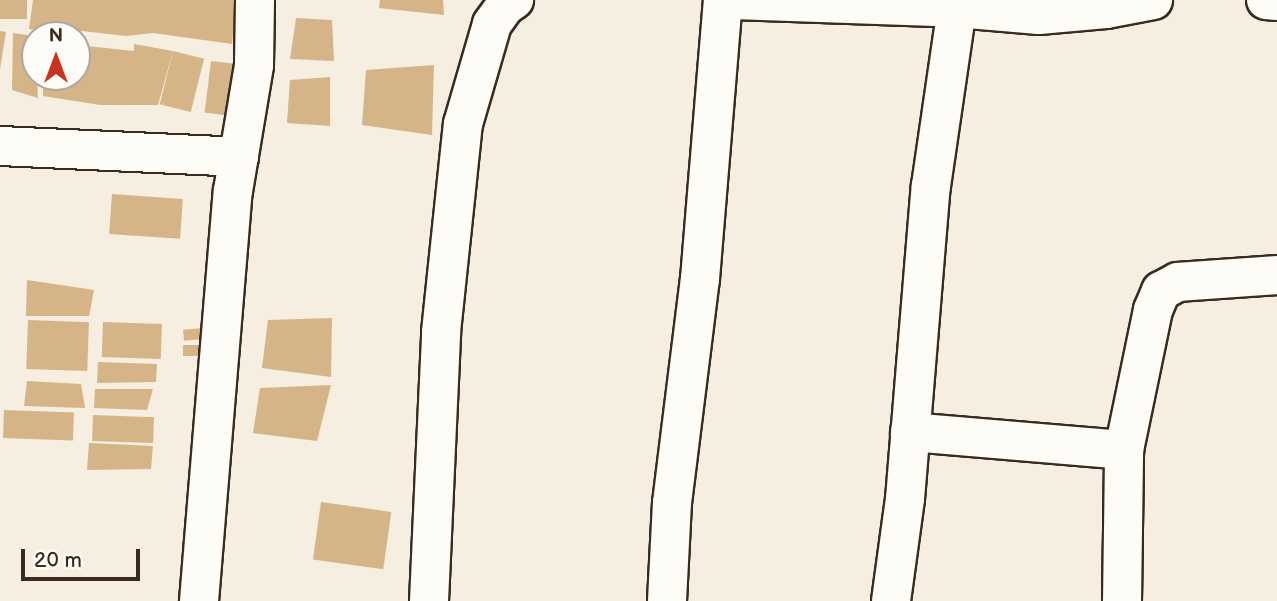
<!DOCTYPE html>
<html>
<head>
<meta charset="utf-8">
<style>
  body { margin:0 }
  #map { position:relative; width:1277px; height:601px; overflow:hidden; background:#f5eee1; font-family:"Balsamiq Sans",sans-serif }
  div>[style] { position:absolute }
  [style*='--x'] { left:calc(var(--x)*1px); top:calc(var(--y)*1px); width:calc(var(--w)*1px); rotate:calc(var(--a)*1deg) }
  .building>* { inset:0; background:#d5b488; transform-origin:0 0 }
  .roads { filter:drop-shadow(2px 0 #3b2a1e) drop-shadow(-2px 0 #3b2a1e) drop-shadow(0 2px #3b2a1e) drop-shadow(0 -2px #3b2a1e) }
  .minor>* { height:38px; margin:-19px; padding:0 19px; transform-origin:19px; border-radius:19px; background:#fdfcf7 }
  span { translate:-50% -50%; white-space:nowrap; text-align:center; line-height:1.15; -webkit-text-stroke:5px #fdfcf7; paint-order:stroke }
  .north { position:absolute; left:21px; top:21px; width:70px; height:70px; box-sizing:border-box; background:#fdfcf7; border:2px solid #afa8a0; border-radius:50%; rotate:0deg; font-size:19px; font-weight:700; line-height:28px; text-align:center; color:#3b2a1e }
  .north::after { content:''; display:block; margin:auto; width:24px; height:32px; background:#c8321e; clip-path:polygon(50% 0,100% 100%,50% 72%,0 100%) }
  .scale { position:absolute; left:21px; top:549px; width:119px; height:32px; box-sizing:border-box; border:4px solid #3b2a1e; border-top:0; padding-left:9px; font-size:21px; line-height:24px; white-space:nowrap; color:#3b2a1e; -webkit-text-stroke:5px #fdfcf7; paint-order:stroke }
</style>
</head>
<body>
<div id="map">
  <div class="building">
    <i style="left:0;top:0;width:27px;height:19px"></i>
    <i style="clip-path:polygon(33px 0,236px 0,232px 44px,153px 33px,126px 36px,82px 31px,54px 33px,29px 29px)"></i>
    <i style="clip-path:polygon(380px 0,443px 0,444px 15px,379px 8px)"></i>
    <i style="clip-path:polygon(296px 18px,332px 20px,334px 61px,290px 59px)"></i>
    <i style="left:0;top:31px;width:6px;height:66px;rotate:9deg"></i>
    <i style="clip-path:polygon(13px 33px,35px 36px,38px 98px,12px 90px)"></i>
    <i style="clip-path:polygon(134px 44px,173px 51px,158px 105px,100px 105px,43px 96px,43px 77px,77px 77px,77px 45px,134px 51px)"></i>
    <i style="left:173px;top:51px;width:32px;height:55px;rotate:14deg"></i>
    <i style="left:211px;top:61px;width:25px;height:52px;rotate:7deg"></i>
    <i style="clip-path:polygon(434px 65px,432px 135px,362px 125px,366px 70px)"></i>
    <i style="clip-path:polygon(330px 77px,330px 126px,287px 123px,290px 80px)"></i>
    <i style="left:112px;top:194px;width:71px;height:40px;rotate:4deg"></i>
    <i style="clip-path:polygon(27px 280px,94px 290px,89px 316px,26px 316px)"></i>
    <i style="clip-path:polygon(332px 318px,331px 377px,262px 368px,268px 320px)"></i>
    <i style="left:28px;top:320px;width:61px;height:49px;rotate:2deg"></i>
    <i style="left:103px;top:322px;width:59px;height:35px;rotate:2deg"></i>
    <i style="left:204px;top:328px;width:11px;height:21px;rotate:85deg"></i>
    <i style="left:183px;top:345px;width:20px;height:11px"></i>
    <i style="clip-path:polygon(98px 362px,157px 364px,156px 382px,97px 383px)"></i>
    <i style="clip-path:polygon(27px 381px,81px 384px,85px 408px,24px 406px)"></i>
    <i style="clip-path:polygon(331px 385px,317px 441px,253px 433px,260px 388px)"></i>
    <i style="clip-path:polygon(95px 389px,153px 389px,147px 410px,94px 408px)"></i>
    <i style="left:4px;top:410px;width:70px;height:28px;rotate:2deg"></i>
    <i style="left:93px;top:415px;width:61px;height:26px;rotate:2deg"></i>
    <i style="clip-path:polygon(89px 443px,153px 446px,151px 469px,87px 470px)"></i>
    <i style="left:321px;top:502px;width:71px;height:58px;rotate:8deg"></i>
  </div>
  <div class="roads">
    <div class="minor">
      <i style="--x:733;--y:0;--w:224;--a:2"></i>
      <i style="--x:957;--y:8;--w:82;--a:4.9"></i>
      <i style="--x:1039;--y:15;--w:67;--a:-5.1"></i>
      <i style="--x:1106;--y:9;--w:48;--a:-10.8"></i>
      <i style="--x:1266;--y:0;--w:11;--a:5"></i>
      <i style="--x:0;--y:146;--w:239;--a:2.6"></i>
      <i style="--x:910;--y:432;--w:215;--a:4.8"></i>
      <i style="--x:199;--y:601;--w:411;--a:-85.3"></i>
      <i style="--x:233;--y:191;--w:128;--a:-80.5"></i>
      <i style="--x:254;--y:65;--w:65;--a:-89.1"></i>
      <i style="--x:429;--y:601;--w:269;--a:-87.4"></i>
      <i style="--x:441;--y:332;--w:209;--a:-84"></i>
      <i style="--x:463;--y:124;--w:104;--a:-73.8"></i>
      <i style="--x:492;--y:24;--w:22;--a:-54"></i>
      <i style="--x:505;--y:6;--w:11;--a:-34"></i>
      <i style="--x:667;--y:601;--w:98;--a:-87.1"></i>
      <i style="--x:672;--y:503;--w:226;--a:-82.9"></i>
      <i style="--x:700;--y:279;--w:280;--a:-85.3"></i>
      <i style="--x:891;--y:601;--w:103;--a:-82.2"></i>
      <i style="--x:905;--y:499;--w:314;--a:-85.3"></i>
      <i style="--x:931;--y:186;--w:180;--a:-81.7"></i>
      <i style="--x:1122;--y:601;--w:151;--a:-89.2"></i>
      <i style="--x:1124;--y:450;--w:143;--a:-78.3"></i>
      <i style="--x:1153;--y:310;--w:21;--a:-67"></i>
      <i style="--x:1161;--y:291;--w:19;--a:-28"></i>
      <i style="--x:1178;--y:282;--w:99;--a:-4"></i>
    </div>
  </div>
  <div class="north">N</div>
  <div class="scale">20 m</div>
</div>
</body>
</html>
